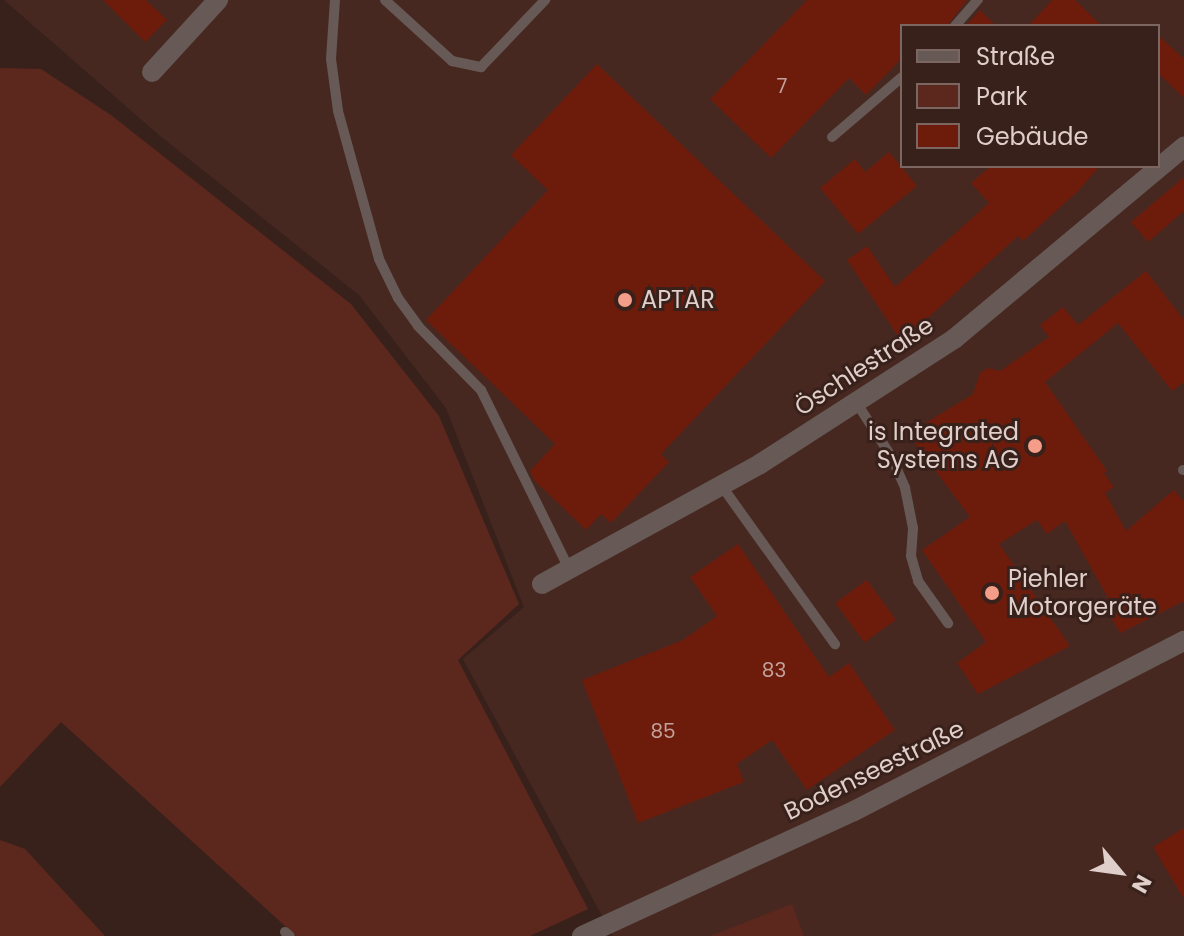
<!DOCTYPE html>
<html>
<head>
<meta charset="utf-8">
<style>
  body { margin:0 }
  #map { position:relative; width:1184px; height:936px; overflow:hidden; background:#39211b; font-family:Poppins,sans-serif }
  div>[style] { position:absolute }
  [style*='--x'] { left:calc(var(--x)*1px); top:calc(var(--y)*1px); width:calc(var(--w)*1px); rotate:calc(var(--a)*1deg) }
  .built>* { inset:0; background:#472821 }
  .green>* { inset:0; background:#5c271c }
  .building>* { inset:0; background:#6d1c0c; transform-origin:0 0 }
  .service>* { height:10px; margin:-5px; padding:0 5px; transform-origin:5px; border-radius:5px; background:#665956 }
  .minor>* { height:20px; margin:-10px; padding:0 10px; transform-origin:10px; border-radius:10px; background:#665956 }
  .tertiary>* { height:20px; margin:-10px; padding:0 10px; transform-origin:10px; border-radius:10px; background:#665956 }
  .dots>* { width:22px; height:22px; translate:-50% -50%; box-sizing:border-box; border:4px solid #39211b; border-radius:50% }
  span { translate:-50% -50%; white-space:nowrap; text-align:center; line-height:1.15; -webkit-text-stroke:6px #39211b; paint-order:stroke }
  .number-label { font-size:20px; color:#c2a29a }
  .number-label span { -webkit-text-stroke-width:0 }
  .poi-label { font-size:24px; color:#dfceca }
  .left { translate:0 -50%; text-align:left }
  .right { translate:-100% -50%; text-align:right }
  .street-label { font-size:24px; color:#dfceca }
  .legend { position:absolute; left:900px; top:24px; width:260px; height:144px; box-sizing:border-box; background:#39211b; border:2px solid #7b6661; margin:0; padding:10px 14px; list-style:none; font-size:24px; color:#dfceca }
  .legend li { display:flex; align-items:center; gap:16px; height:40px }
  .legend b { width:40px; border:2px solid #7b6661 }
  .north { position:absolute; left:1080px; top:832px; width:80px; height:80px; -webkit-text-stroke:6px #39211b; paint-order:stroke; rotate:119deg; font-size:22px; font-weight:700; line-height:32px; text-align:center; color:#dfceca }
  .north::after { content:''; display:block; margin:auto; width:28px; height:36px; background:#dfceca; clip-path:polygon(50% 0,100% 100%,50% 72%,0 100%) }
</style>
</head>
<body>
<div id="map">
  <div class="built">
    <i style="clip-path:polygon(evenodd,4px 0,1184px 0,1184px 936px,613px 936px,463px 659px,524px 607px,446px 408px,359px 295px,159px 135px,4px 0,902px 26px,1158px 26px,1158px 166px,902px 166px,902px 26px)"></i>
  </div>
  <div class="green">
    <i style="clip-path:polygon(0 68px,41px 69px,111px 115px,351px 304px,439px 416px,519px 604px,458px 660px,588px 909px,530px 936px,296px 936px,61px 722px,0 787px)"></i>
    <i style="clip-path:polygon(0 840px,25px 849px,105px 936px,0 936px)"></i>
    <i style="clip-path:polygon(792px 904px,804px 936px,710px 936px)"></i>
  </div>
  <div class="building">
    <i style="clip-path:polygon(103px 0,146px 0,167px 20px,145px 42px)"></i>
    <i style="clip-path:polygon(807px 0,967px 0,947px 26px,902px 26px,902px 58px,866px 95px,849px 78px,771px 158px,710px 99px)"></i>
    <i style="clip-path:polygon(1052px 0,1075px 0,1102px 26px,1028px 26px)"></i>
    <i style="clip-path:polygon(980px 10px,996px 26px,966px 26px)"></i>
    <i style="clip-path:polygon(1158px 35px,1184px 59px,1184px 98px,1158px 73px)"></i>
    <i style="clip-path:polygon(597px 64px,825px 281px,661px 454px,669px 462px,611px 523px,601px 514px,586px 530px,534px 480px,530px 471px,555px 444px,426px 320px,548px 190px,511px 155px)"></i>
    <i style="clip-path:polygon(889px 152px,917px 186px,858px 234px,820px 188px,855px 159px,865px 172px)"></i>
    <i style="clip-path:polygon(991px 166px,1100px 166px,1078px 191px,1023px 241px,1018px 236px,920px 325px,900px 339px,847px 260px,867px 246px,895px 287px,989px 203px,971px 183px)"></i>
    <i style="clip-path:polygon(1184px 177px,1184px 211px,1148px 242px,1131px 222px)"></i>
    <i style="clip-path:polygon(1146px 271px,1184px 320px,1184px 382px,1172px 391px,1118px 323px,1045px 382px,1107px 471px,1104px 473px,1114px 487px,1105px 493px,1126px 531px,1174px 490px,1184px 502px,1184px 601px,1120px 633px,1102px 602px,1108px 598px,1065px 521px,1047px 534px,1037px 520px,999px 544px,1070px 646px,978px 694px,957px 663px,986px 642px,922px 550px,970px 517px,908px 434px,973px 394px,980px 373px,988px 368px,1000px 371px,1049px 337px,1040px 325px,1063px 307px,1078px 325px)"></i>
    <i style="clip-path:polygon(738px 544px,829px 677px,849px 663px,895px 730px,807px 790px,772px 740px,737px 764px,744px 782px,638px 823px,582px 680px,683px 640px,717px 616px,690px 577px)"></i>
    <i style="left:867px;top:580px;width:49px;height:39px;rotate:54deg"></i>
    <i style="clip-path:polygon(1184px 828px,1184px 899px,1153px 847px)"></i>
  </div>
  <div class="service">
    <i style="--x:335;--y:0;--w:59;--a:93.9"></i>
    <i style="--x:331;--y:59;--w:52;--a:82.3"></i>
    <i style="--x:338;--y:111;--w:154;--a:74.5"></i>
    <i style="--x:379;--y:259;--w:43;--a:64"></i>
    <i style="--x:398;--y:298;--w:34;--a:54"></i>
    <i style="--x:418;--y:326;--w:90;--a:45.5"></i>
    <i style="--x:481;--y:390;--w:199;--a:63.8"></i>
    <i style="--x:385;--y:0;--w:91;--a:42.3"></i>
    <i style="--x:452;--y:61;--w:30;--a:12"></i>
    <i style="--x:481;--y:67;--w:93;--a:-46.3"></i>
    <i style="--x:955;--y:26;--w:35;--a:-49"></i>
    <i style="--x:832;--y:137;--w:92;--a:-40.6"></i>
    <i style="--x:856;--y:402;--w:64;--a:57.1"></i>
    <i style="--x:891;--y:456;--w:35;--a:66"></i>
    <i style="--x:905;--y:488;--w:41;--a:78.7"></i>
    <i style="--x:913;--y:528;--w:28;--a:94"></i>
    <i style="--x:911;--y:556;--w:26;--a:74"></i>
    <i style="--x:918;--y:581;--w:52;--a:54.5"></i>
    <i style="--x:1183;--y:470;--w:1;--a:0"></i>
    <i style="--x:721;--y:485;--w:196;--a:54.4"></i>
    <i style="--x:285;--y:932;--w:6;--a:39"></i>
  </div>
  <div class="minor">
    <i style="--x:152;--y:72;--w:98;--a:-47.5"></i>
    <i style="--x:542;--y:584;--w:249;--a:-28.8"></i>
    <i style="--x:760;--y:464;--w:231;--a:-32.8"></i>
    <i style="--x:954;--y:339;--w:300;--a:-39.9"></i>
  </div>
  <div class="tertiary">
    <i style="--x:582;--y:936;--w:299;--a:-24.7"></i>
    <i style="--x:854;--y:811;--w:371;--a:-27.3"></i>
  </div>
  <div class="dots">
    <i style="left:625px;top:300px;background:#f49e8a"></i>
    <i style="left:1035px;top:446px;background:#f49e8a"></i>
    <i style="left:992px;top:593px;background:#f49e8a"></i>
  </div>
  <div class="number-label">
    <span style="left:782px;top:86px">7</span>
    <span style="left:774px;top:670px">83</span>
    <span style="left:663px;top:731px">85</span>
  </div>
  <div class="poi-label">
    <span class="left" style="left:641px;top:300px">APTAR</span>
    <span class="right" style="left:1019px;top:446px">is Integrated<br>Systems AG</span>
    <span class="left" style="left:1008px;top:593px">Piehler<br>Motorgeräte</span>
  </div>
  <div class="street-label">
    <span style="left:864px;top:366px;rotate:-33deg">Öschlestraße</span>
    <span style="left:874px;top:770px;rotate:-26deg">Bodenseestraße</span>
  </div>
  <ul class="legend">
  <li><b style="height:10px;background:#665956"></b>Straße</li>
  <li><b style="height:22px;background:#5c271c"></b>Park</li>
  <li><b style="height:22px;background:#6d1c0c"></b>Gebäude</li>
  </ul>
  <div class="north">N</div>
</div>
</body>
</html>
